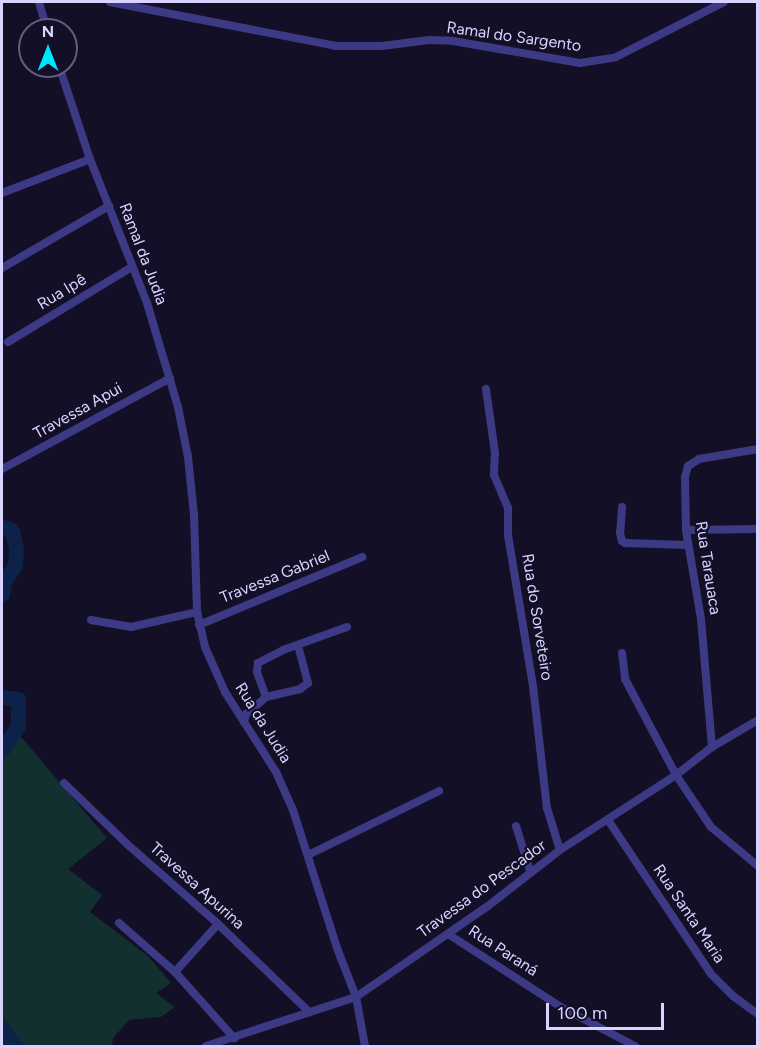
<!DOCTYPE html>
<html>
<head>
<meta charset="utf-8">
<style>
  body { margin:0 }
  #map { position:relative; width:759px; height:1048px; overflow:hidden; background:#130f26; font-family:Figtree,sans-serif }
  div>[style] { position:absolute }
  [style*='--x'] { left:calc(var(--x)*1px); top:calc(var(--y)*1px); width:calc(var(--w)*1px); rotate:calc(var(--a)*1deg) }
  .green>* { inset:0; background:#12302f }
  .river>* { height:15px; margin:-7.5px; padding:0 7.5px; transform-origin:7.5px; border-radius:7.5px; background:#0c2248 }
  .street>* { height:8px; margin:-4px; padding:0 4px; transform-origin:4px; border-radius:4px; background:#3d3a85 }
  span { translate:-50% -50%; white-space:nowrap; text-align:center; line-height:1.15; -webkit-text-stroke:4.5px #130f26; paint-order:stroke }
  .street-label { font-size:16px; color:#d9d4ff }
  .frame { position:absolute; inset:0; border:3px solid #d9d4ff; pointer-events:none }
  .north { position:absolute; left:18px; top:18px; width:60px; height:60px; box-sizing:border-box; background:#130f26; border:2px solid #625e7d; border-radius:50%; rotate:0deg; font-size:16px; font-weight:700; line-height:24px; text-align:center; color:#d9d4ff }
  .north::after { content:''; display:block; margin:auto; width:21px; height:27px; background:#00e5ff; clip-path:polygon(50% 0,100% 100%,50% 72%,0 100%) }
  .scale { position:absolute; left:546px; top:1003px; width:118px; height:27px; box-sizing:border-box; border:3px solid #d9d4ff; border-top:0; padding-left:8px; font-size:18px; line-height:21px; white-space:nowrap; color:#d9d4ff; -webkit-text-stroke:4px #130f26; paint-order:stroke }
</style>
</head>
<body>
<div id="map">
  <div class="green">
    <i style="clip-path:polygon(16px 731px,107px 838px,68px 869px,102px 895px,90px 912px,148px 956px,171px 983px,156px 993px,175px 1007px,161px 1017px,129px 1020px,113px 1038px,112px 1046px,2px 1046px,2px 738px)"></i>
  </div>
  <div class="river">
    <i style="--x:2;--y:527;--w:10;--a:17"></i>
    <i style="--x:12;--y:530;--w:19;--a:78"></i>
    <i style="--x:16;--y:549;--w:16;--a:94"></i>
    <i style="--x:15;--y:565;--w:20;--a:123"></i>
    <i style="--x:4;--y:582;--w:12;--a:99"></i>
    <i style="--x:2;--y:697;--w:16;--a:7"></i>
    <i style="--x:18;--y:699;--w:27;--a:90"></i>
    <i style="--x:18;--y:726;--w:29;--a:124"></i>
    <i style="--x:2;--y:1028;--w:23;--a:52"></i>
  </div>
  <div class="street">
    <i style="--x:39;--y:2;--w:29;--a:74"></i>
    <i style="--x:110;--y:2;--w:230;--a:11"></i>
    <i style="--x:336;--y:46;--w:46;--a:0"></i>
    <i style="--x:382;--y:46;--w:47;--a:-7.3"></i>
    <i style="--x:429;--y:40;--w:24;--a:2"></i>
    <i style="--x:453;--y:41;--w:129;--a:9.8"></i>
    <i style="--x:580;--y:63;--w:36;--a:-9"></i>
    <i style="--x:616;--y:57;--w:121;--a:-27"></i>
    <i style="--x:59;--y:66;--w:98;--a:71.6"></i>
    <i style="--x:90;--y:159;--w:155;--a:68.4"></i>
    <i style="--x:147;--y:303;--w:109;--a:73.4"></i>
    <i style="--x:178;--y:407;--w:51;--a:78.7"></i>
    <i style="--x:188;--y:457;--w:58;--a:84.1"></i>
    <i style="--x:194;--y:515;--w:97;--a:88.2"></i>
    <i style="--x:197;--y:612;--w:36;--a:77"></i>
    <i style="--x:205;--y:647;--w:49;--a:66"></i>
    <i style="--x:225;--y:692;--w:95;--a:57.5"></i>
    <i style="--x:276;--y:772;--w:42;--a:65.9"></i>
    <i style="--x:293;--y:810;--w:145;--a:72.3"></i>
    <i style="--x:337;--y:948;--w:53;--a:68.8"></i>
    <i style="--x:356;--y:997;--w:50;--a:79.6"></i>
    <i style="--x:2;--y:193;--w:94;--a:-21.1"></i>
    <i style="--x:2;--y:268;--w:124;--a:-30.1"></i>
    <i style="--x:8;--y:342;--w:145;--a:-31.2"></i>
    <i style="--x:486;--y:389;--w:65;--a:82"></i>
    <i style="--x:495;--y:453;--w:22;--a:93"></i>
    <i style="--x:494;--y:475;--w:36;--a:67"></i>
    <i style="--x:508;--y:508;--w:27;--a:90"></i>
    <i style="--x:508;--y:535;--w:153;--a:80.6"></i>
    <i style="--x:533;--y:686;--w:123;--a:83.5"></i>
    <i style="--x:547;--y:808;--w:44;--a:72.8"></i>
    <i style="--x:2;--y:469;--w:191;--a:-28.4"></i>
    <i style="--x:622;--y:507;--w:26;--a:94"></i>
    <i style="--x:620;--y:533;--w:8;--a:76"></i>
    <i style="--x:622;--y:541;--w:4;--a:34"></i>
    <i style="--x:625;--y:543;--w:63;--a:1.8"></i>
    <i style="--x:686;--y:530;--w:72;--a:-0.8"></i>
    <i style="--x:91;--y:620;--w:41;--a:9.9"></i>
    <i style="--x:131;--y:627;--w:68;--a:-12.8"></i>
    <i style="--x:199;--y:625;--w:177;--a:-22.6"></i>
    <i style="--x:622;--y:653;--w:26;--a:83"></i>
    <i style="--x:625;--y:679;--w:109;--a:62"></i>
    <i style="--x:676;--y:775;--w:63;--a:56.1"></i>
    <i style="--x:711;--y:827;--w:61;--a:39.7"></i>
    <i style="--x:266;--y:697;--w:27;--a:-110"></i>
    <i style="--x:257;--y:672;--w:9;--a:-84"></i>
    <i style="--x:258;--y:663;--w:28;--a:-27"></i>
    <i style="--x:283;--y:650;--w:68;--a:-19.8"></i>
    <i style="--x:266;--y:697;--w:35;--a:-13"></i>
    <i style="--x:300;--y:689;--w:10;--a:-37"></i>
    <i style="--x:308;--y:683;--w:39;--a:-105"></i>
    <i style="--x:244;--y:722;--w:8;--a:-76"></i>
    <i style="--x:246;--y:714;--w:26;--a:-40"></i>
    <i style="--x:712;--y:747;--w:128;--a:-94.9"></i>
    <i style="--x:701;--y:619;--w:90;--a:-99.6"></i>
    <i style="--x:686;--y:530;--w:53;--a:-91.1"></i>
    <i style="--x:685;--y:477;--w:11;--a:-75"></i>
    <i style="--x:688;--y:466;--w:13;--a:-32"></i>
    <i style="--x:699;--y:459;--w:60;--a:-9.6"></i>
    <i style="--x:64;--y:783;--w:88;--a:44.1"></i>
    <i style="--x:127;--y:844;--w:121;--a:41.3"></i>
    <i style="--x:218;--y:924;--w:127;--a:44"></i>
    <i style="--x:608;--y:820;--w:185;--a:56.2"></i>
    <i style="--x:711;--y:974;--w:31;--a:45"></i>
    <i style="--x:733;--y:996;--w:31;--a:36"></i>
    <i style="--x:516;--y:826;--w:47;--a:72.7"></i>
    <i style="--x:308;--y:855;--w:146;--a:-26"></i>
    <i style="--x:119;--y:923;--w:74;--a:41.2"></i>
    <i style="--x:175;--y:972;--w:89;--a:48.2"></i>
    <i style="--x:448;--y:934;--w:135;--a:32.9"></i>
    <i style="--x:561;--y:1007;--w:84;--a:27.8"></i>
    <i style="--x:175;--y:972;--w:64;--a:-48.1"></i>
    <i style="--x:206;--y:1046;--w:158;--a:-18.1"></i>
    <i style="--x:356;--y:997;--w:160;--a:-34.6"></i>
    <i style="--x:488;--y:906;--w:91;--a:-37.9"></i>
    <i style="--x:560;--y:850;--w:138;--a:-32.9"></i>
    <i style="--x:676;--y:775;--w:46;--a:-37.9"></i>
    <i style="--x:712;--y:747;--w:53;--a:-30.4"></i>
  </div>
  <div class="street-label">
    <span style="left:514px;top:37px;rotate:8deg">Ramal do Sargento</span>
    <span style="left:143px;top:254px;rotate:69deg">Ramal da Judia</span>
    <span style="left:62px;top:292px;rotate:-31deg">Rua Ipê</span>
    <span style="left:78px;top:411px;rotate:-29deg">Travessa Apui</span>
    <span style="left:708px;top:568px;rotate:81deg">Rua Tarauaca</span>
    <span style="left:275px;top:577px;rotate:-22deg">Travessa Gabriel</span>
    <span style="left:537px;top:617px;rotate:81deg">Rua do Sorveteiro</span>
    <span style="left:263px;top:723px;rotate:58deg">Rua da Judia</span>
    <span style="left:197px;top:886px;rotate:42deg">Travessa Apurina</span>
    <span style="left:482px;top:889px;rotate:-36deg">Travessa do Pescador</span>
    <span style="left:689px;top:914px;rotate:56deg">Rua Santa Maria</span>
    <span style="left:503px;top:951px;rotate:33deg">Rua Paraná</span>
  </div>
  <div class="frame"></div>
  <div class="north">N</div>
  <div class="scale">100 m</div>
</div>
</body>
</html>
